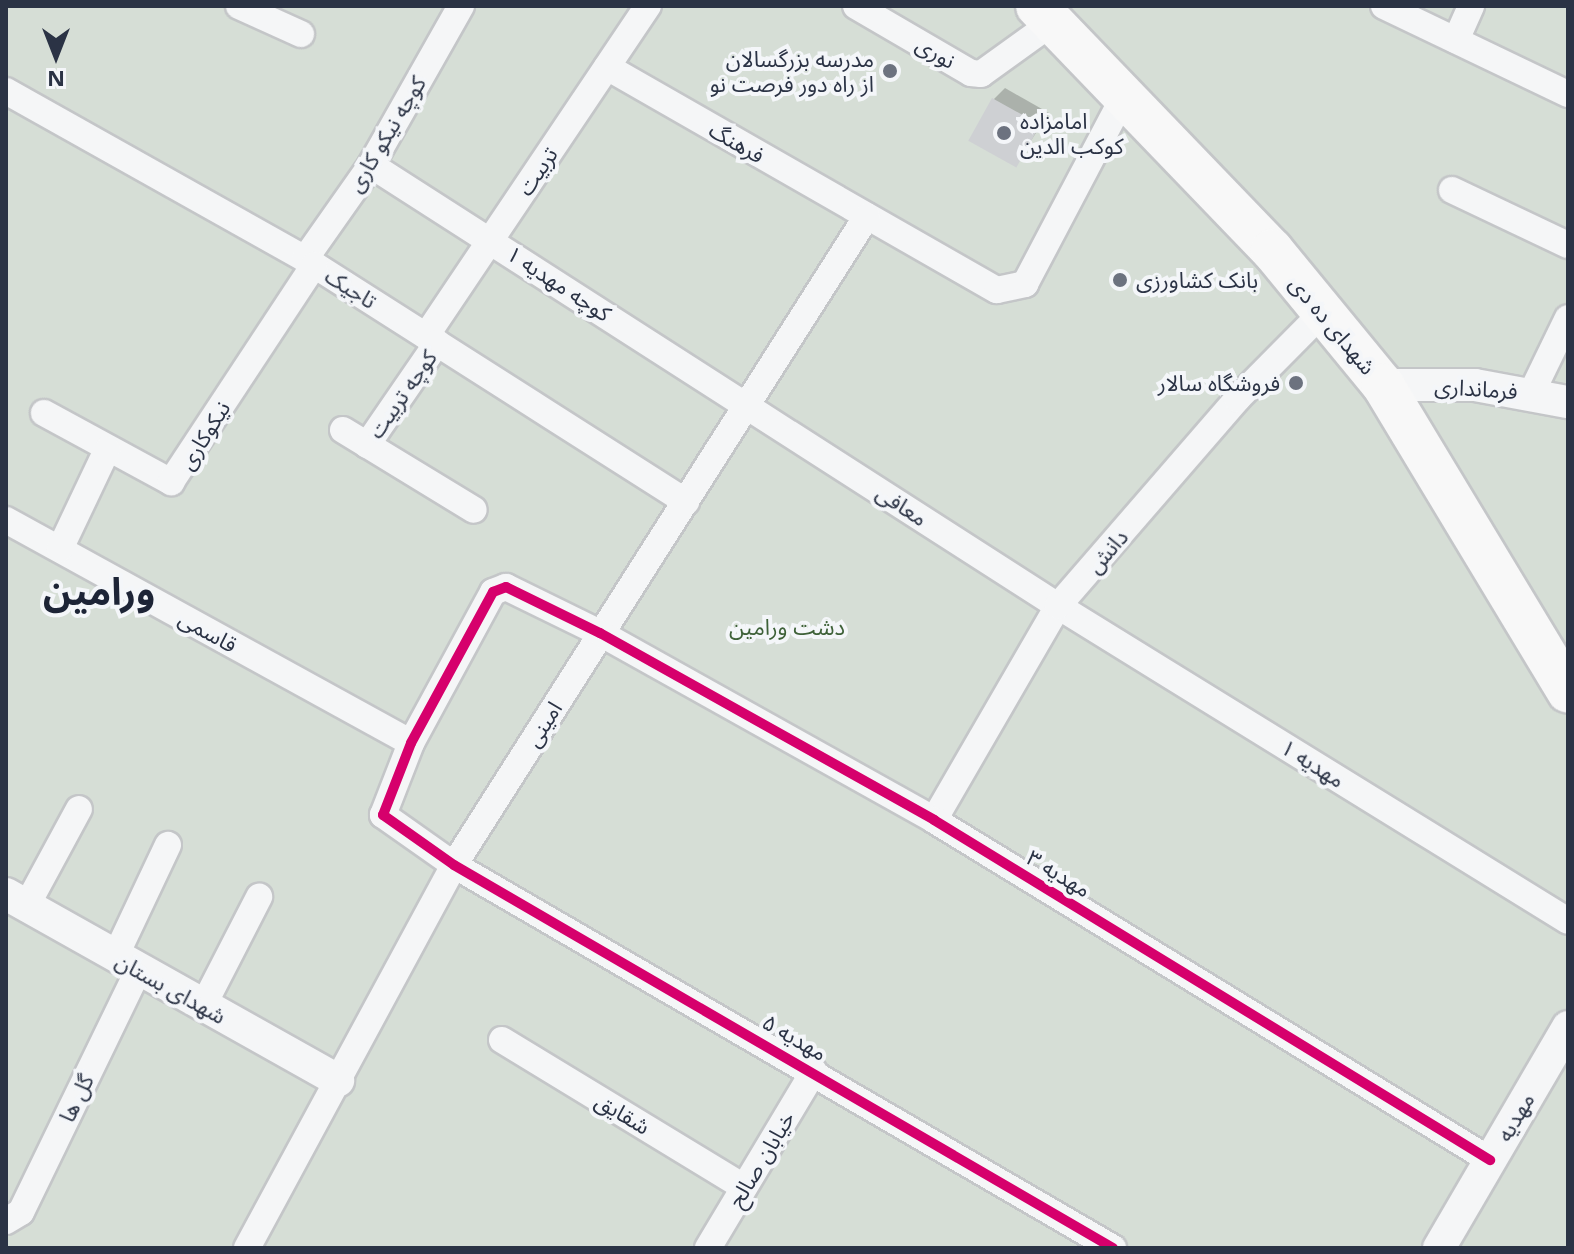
<!DOCTYPE html>
<html>
<head>
<meta charset="utf-8">
<style>
  body { margin:0 }
  #map { position:relative; width:1574px; height:1254px; overflow:hidden; background:#e6e8ea; font-family:"Open Sans","Noto Sans Arabic",sans-serif }
  div>[style] { position:absolute }
  [style*='--x'] { left:calc(var(--x)*1px); top:calc(var(--y)*1px); width:calc(var(--w)*1px); rotate:calc(var(--a)*1deg) }
  .green>* { inset:0; background:#d6ded6; transform-origin:0 0 }
  .shadow>* { inset:0; background:#0003 }
  .building>* { inset:0; background:#ced0d3; transform-origin:0 0 }
  .roads { filter:drop-shadow(2px 0 #c4c6c8) drop-shadow(-2px 0 #c4c6c8) drop-shadow(0 2px #c4c6c8) drop-shadow(0 -2px #c4c6c8) }
  .minor>* { height:26px; margin:-13px; padding:0 13px; transform-origin:13px; border-radius:13px; background:#f5f6f7 }
  .tertiary>* { height:32px; margin:-16px; padding:0 16px; transform-origin:16px; border-radius:16px; background:#f5f6f7 }
  .primary>* { height:42px; margin:-21px; padding:0 21px; transform-origin:21px; border-radius:21px; background:#f8f8f8 }
  .cycleway>* { height:10px; margin:-5px; padding:0 5px; transform-origin:5px; border-radius:5px; background:#d6006c }
  .dots>* { width:22px; height:22px; translate:-50% -50%; box-sizing:border-box; border:4px solid #f4f6f9; border-radius:50% }
  span { translate:-50% -50%; white-space:nowrap; text-align:center; line-height:1.15; -webkit-text-stroke:8px #f4f6f9; paint-order:stroke }
  .street-label { font-size:22px; color:#2b3345 }
  .poi-label { font-size:22px; color:#2b3345 }
  .right { translate:-100% -50%; text-align:right }
  .left { translate:0 -50%; text-align:left }
  .park-label { font-size:22px; color:#3e6138 }
  .town-label { font-size:38px; color:#1d2436; font-weight:700 }
  .frame { position:absolute; inset:0; border:8px solid #2b3345; pointer-events:none }
  .north { position:absolute; left:16px; top:16px; width:80px; height:80px; -webkit-text-stroke:6px #f4f6f9; paint-order:stroke; rotate:180deg; font-size:22px; font-weight:700; line-height:32px; text-align:center; color:#2b3345 }
  .north::after { content:''; display:block; margin:auto; width:28px; height:36px; background:#2b3345; clip-path:polygon(50% 0,100% 100%,50% 72%,0 100%) }
</style>
</head>
<body>
<div id="map">
  <div class="green">
    <i style="left:6px;top:6px;width:1562px;height:1242px"></i>
  </div>
  <div class="shadow">
    <i style="clip-path:polygon(1005px 88px,1049px 113px,1015px 165px,994px 99px)"></i>
  </div>
  <div class="building">
    <i style="left:992px;top:98px;width:55px;height:49px;rotate:29deg"></i>
  </div>
  <div class="roads">
    <div class="minor">
      <i style="--x:239;--y:6;--w:68;--a:24.3"></i>
      <i style="--x:856;--y:6;--w:133;--a:30.2"></i>
      <i style="--x:971;--y:73;--w:10;--a:6"></i>
      <i style="--x:981;--y:74;--w:89;--a:-35.8"></i>
      <i style="--x:1384;--y:6;--w:204;--a:25.6"></i>
      <i style="--x:1456;--y:40;--w:37;--a:-66"></i>
      <i style="--x:607;--y:67;--w:449;--a:29.8"></i>
      <i style="--x:997;--y:290;--w:29;--a:-12"></i>
      <i style="--x:1025;--y:284;--w:212;--a:-62.2"></i>
      <i style="--x:6;--y:91;--w:343;--a:29.3"></i>
      <i style="--x:305;--y:259;--w:452;--a:32.5"></i>
      <i style="--x:371;--y:165;--w:816;--a:32.7"></i>
      <i style="--x:1058;--y:606;--w:599;--a:31.7"></i>
      <i style="--x:1452;--y:190;--w:128;--a:25.4"></i>
      <i style="--x:305;--y:259;--w:115;--a:-54.9"></i>
      <i style="--x:371;--y:165;--w:183;--a:-60.5"></i>
      <i style="--x:426;--y:336;--w:398;--a:-56.1"></i>
      <i style="--x:1532;--y:392;--w:82;--a:-64.1"></i>
      <i style="--x:44;--y:413;--w:145;--a:28.5"></i>
      <i style="--x:171;--y:482;--w:260;--a:-56.6"></i>
      <i style="--x:343;--y:430;--w:153;--a:31.4"></i>
      <i style="--x:367;--y:445;--w:124;--a:-55.5"></i>
      <i style="--x:6;--y:520;--w:462;--a:28.8"></i>
      <i style="--x:60;--y:549;--w:110;--a:-64.6"></i>
      <i style="--x:934;--y:820;--w:247;--a:-59.9"></i>
      <i style="--x:1058;--y:606;--w:274;--a:-49.1"></i>
      <i style="--x:1237;--y:399;--w:121;--a:-45.3"></i>
      <i style="--x:27;--y:905;--w:109;--a:-61.6"></i>
      <i style="--x:115;--y:957;--w:124;--a:-64.7"></i>
      <i style="--x:203;--y:1006;--w:123;--a:-62.8"></i>
      <i style="--x:502;--y:1040;--w:283;--a:31.3"></i>
      <i style="--x:6;--y:1221;--w:17;--a:-31"></i>
      <i style="--x:21;--y:1212;--w:268;--a:-64.1"></i>
      <i style="--x:247;--y:1248;--w:435;--a:-61.6"></i>
      <i style="--x:454;--y:865;--w:769;--a:-57.53"></i>
      <i style="--x:708;--y:1248;--w:206;--a:-59.1"></i>
      <i style="--x:1113;--y:1248;--w:762;--a:-149.84"></i>
      <i style="--x:454;--y:865;--w:87;--a:-144.8"></i>
      <i style="--x:383;--y:815;--w:77;--a:-68.7"></i>
      <i style="--x:411;--y:743;--w:172;--a:-61.5"></i>
      <i style="--x:493;--y:592;--w:14;--a:-21"></i>
      <i style="--x:506;--y:587;--w:105;--a:26.1"></i>
      <i style="--x:600;--y:633;--w:383;--a:29.2"></i>
      <i style="--x:934;--y:820;--w:652;--a:31.45"></i>
    </div>
    <div class="tertiary">
      <i style="--x:1383;--y:385;--w:92;--a:0"></i>
      <i style="--x:1475;--y:385;--w:95;--a:10.4"></i>
      <i style="--x:6;--y:894;--w:381;--a:29.3"></i>
      <i style="--x:1439;--y:1248;--w:256;--a:-59.7"></i>
    </div>
    <div class="primary">
      <i style="--x:1037;--y:6;--w:339;--a:46.1"></i>
      <i style="--x:1272;--y:250;--w:175;--a:50.6"></i>
      <i style="--x:1383;--y:385;--w:358;--a:58.9"></i>
    </div>
  </div>
  <div class="cycleway">
    <i style="--x:1113;--y:1248;--w:762;--a:-149.84"></i>
    <i style="--x:454;--y:865;--w:87;--a:-144.8"></i>
    <i style="--x:383;--y:815;--w:77;--a:-68.7"></i>
    <i style="--x:411;--y:743;--w:172;--a:-61.5"></i>
    <i style="--x:493;--y:592;--w:14;--a:-21"></i>
    <i style="--x:506;--y:587;--w:105;--a:26.1"></i>
    <i style="--x:600;--y:633;--w:383;--a:29.2"></i>
    <i style="--x:934;--y:820;--w:652;--a:31.45"></i>
  </div>
  <div class="dots">
    <i style="left:890px;top:71px;background:#6c727f"></i>
    <i style="left:1004px;top:133px;background:#6c727f"></i>
    <i style="left:1120px;top:280px;background:#6c727f"></i>
    <i style="left:1296px;top:383px;background:#6c727f"></i>
  </div>
  <div class="street-label">
    <span style="left:936px;top:52px;rotate:30deg">نوری</span>
    <span style="left:386px;top:134px;rotate:-59deg">کوچه نیکو کاری</span>
    <span style="left:737px;top:142px;rotate:30deg">فرهنگ</span>
    <span style="left:537px;top:171px;rotate:-56deg">تربیت</span>
    <span style="left:559px;top:283px;rotate:33deg">کوچه مهدیه ۱</span>
    <span style="left:351px;top:288px;rotate:32deg">تاجیک</span>
    <span style="left:1333px;top:325px;rotate:50deg">شهدای ده دی</span>
    <span style="left:1476px;top:388px;rotate:4deg">فرمانداری</span>
    <span style="left:402px;top:394px;rotate:-55deg">کوچه تربیت</span>
    <span style="left:204px;top:435px;rotate:-58deg">نیکوکاری</span>
    <span style="left:902px;top:505px;rotate:33deg">معافی</span>
    <span style="left:1107px;top:551px;rotate:-49deg">دانش</span>
    <span style="left:208px;top:631px;rotate:29deg">قاسمی</span>
    <span style="left:543px;top:724px;rotate:-58deg">امینی</span>
    <span style="left:1313px;top:763px;rotate:32deg">مهدیه ۱</span>
    <span style="left:1059px;top:873px;rotate:31deg">مهدیه ۳</span>
    <span style="left:171px;top:988px;rotate:29deg">شهدای بستان</span>
    <span style="left:795px;top:1037px;rotate:30deg">مهدیه ۵</span>
    <span style="left:76px;top:1098px;rotate:-64deg">گل ها</span>
    <span style="left:623px;top:1113px;rotate:31deg">شقایق</span>
    <span style="left:1515px;top:1117px;rotate:-60deg">مهدیه</span>
    <span style="left:761px;top:1159px;rotate:-59deg">خیابان صالح</span>
  </div>
  <div class="poi-label">
    <span class="right" style="left:874px;top:71px">مدرسه بزرگسالان<br>از راه دور فرصت نو</span>
    <span class="left" style="left:1020px;top:133px">امامزاده<br>کوکب الدین</span>
    <span class="left" style="left:1136px;top:280px">بانک کشاورزی</span>
    <span class="right" style="left:1280px;top:383px">فروشگاه سالار</span>
  </div>
  <div class="park-label">
    <span style="left:787px;top:627px">دشت ورامین</span>
  </div>
  <div class="town-label">
    <span style="left:99px;top:591px">ورامین</span>
  </div>
  <div class="frame"></div>
  <div class="north">N</div>
</div>
</body>
</html>
